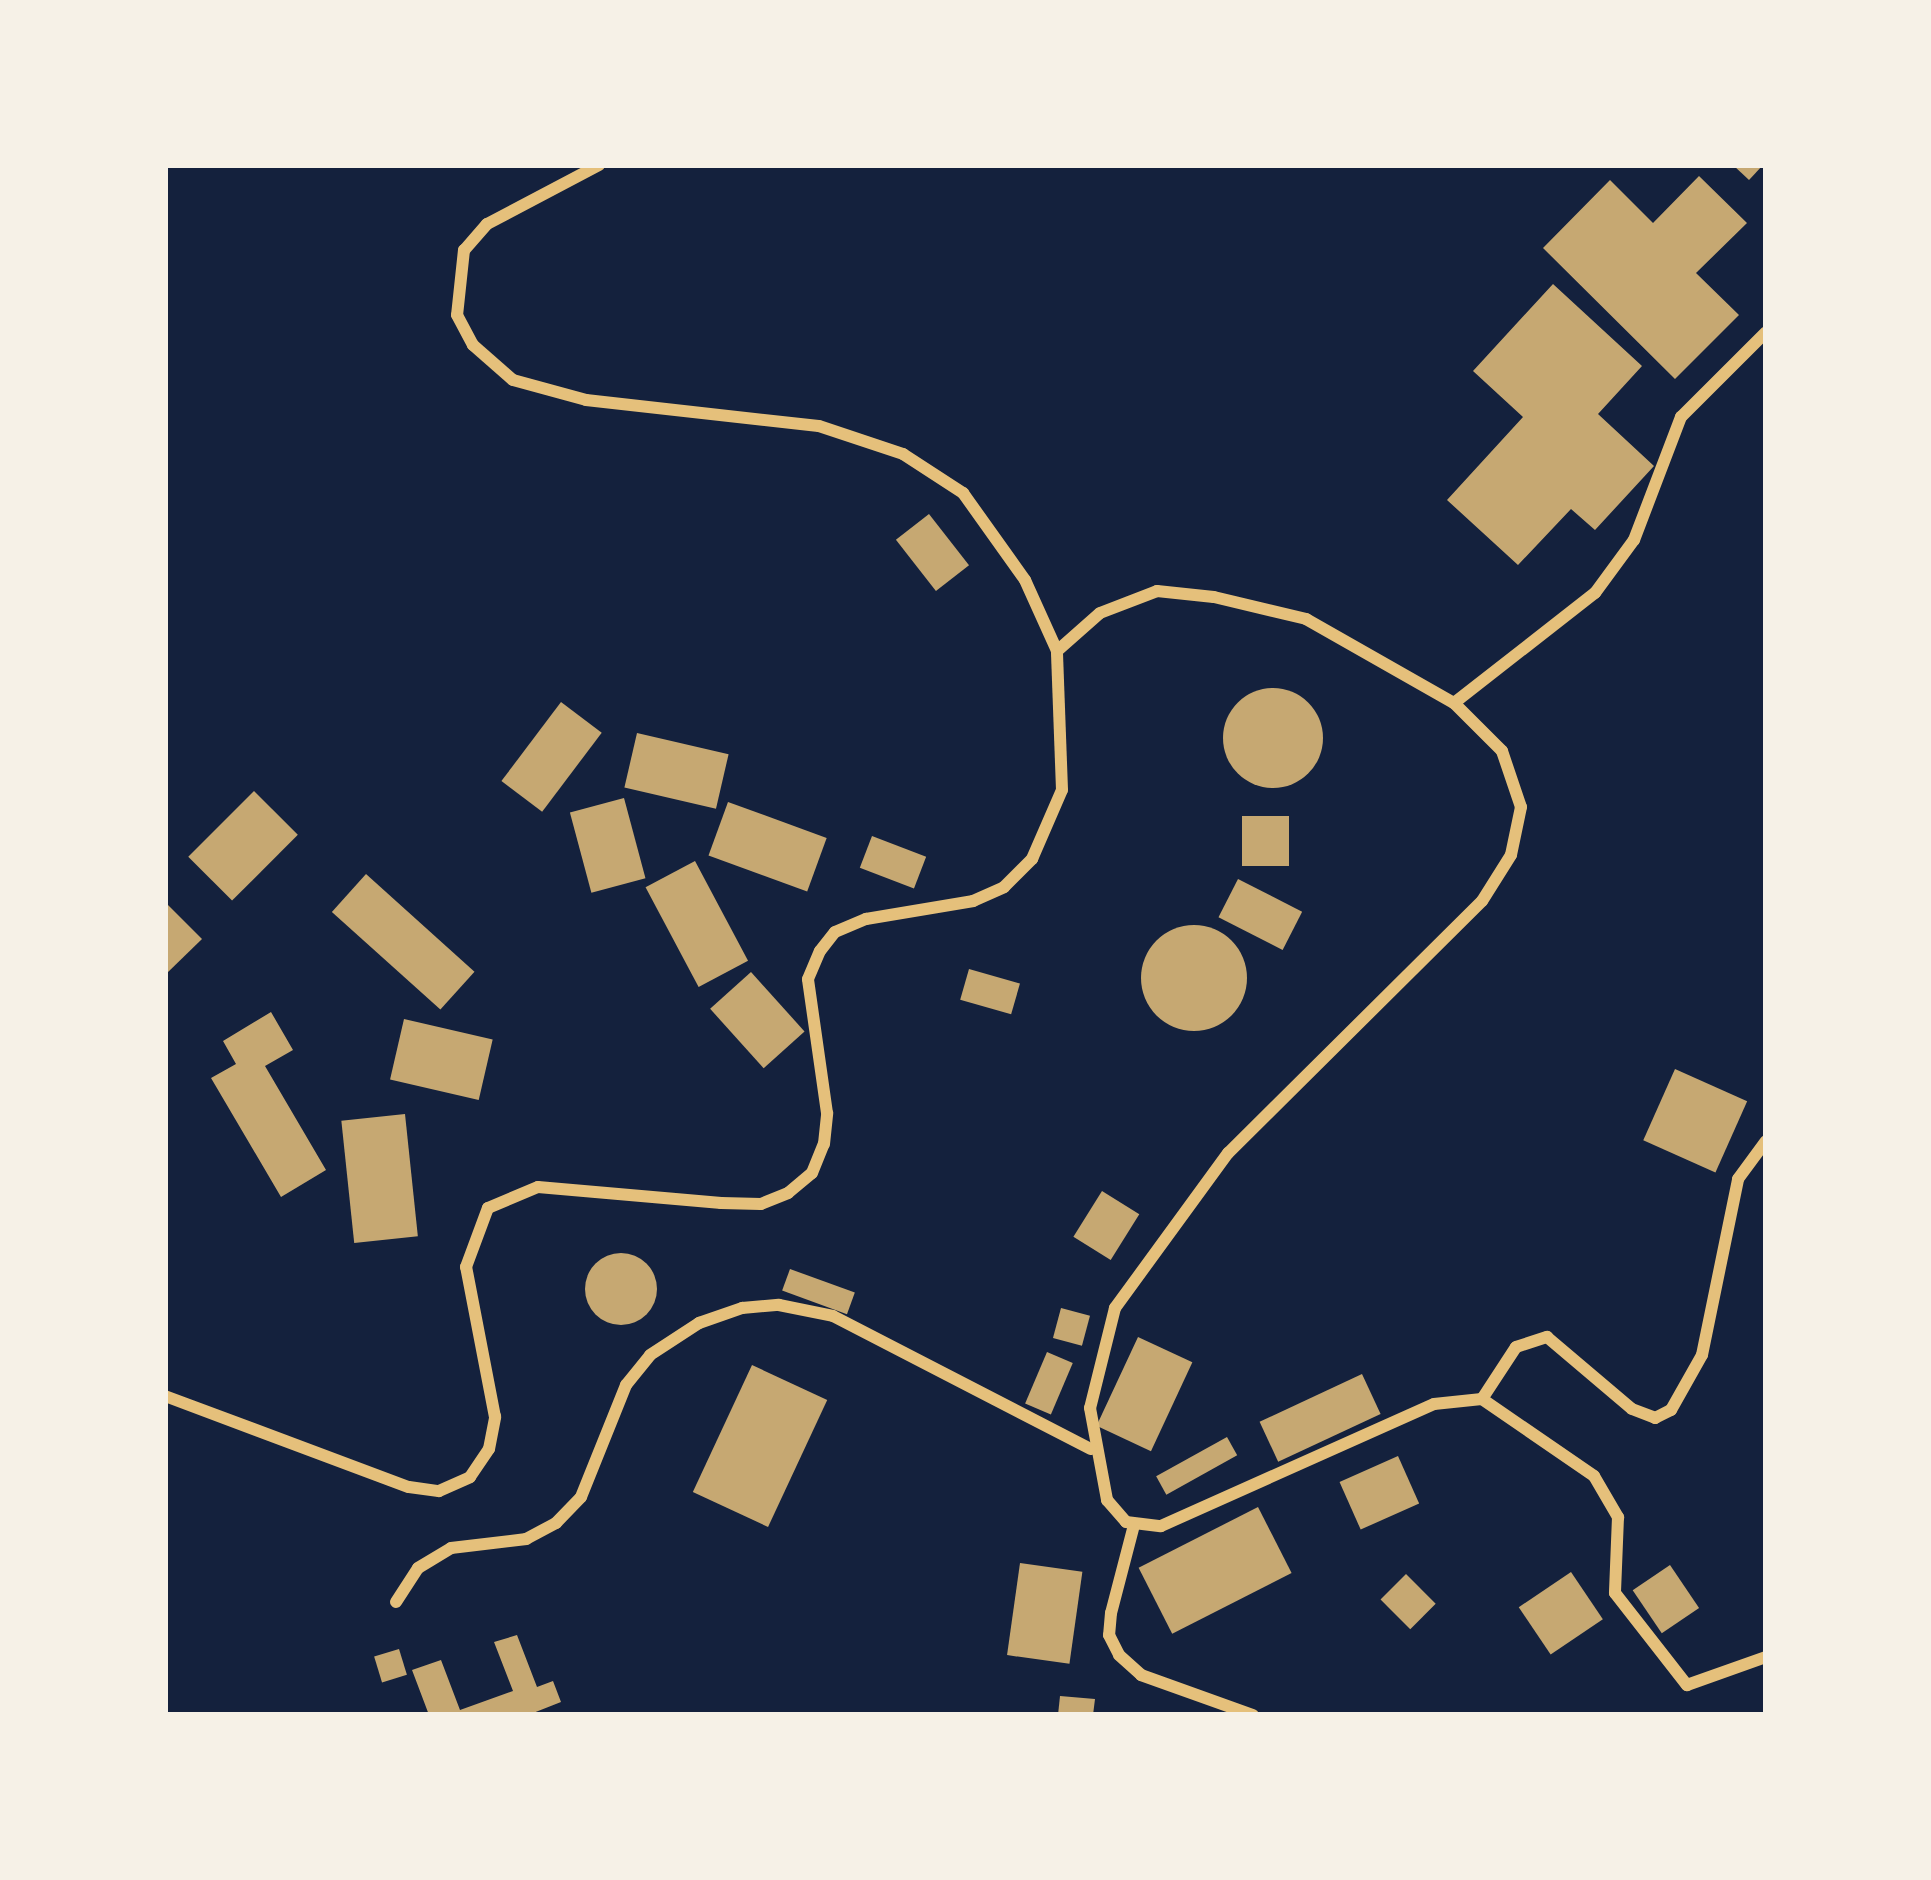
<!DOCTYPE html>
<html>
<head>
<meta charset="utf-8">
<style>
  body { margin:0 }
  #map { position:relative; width:1931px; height:1880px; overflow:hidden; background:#14213d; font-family:"Asap Condensed",sans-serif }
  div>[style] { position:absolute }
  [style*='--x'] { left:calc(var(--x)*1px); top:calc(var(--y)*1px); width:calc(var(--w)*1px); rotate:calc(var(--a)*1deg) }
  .building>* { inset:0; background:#c6a872; transform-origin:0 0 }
  .round { border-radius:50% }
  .minor>* { height:12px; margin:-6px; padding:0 6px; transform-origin:6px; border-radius:6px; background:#e5c07b }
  span { translate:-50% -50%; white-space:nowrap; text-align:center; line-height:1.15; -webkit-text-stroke:10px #f6f1e7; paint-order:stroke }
  .frame { position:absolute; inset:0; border:168px solid #f6f1e7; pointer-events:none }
</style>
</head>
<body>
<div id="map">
  <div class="building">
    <i style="clip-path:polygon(1733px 165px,1763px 165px,1749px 180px)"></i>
    <i style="clip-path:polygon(1699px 176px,1747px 223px,1696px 273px,1739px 315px,1675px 379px,1543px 248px,1610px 180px,1653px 223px)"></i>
    <i style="clip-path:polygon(1553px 284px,1642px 366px,1598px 414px,1654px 466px,1595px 530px,1571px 509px,1518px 565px,1447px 500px,1523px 417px,1473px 371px)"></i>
    <i style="left:929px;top:514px;width:65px;height:42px;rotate:52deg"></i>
    <i class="round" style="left:1223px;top:688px;width:100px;height:100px"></i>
    <i style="left:561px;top:702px;width:51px;height:99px;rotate:37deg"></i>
    <i style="left:637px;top:733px;width:94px;height:56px;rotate:13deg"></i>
    <i style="left:254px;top:791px;width:62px;height:93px;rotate:45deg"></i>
    <i style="left:624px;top:798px;width:83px;height:56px;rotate:75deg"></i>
    <i style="left:728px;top:802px;width:105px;height:57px;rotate:20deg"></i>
    <i style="left:1242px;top:816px;width:47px;height:50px"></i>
    <i style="left:872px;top:836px;width:58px;height:34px;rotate:21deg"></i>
    <i style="left:695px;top:861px;width:113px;height:56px;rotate:62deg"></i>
    <i style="left:366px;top:874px;width:146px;height:51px;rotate:42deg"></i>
    <i style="left:1238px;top:879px;width:72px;height:43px;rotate:27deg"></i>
    <i style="clip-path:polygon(165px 902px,202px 939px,165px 975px)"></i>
    <i class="round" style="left:1141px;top:925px;width:106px;height:106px"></i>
    <i style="left:969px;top:969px;width:53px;height:32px;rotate:16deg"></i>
    <i style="left:751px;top:972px;width:80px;height:55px;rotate:48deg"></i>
    <i style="clip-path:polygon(271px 1012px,293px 1050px,265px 1066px,326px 1170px,281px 1197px,211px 1078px,236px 1064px,223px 1041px)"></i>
    <i style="left:404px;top:1019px;width:91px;height:62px;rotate:13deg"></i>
    <i style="left:1675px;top:1069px;width:79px;height:78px;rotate:24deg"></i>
    <i style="left:405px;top:1114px;width:123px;height:64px;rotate:84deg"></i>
    <i style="left:1102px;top:1191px;width:44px;height:54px;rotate:32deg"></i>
    <i class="round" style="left:585px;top:1253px;width:72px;height:72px"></i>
    <i style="left:790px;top:1269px;width:69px;height:23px;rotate:20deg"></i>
    <i style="left:1061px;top:1308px;width:30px;height:31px;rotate:15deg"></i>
    <i style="left:1138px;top:1337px;width:60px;height:98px;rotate:25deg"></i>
    <i style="left:1047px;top:1352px;width:28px;height:56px;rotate:23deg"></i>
    <i style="left:752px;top:1365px;width:83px;height:140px;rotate:25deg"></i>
    <i style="left:1362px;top:1374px;width:44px;height:113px;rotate:65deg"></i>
    <i style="left:1227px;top:1437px;width:21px;height:81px;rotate:61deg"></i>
    <i style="left:1398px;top:1456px;width:52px;height:64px;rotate:66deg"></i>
    <i style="left:1258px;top:1507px;width:74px;height:134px;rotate:63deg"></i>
    <i style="left:1020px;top:1563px;width:63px;height:93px;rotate:8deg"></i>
    <i style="left:1670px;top:1565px;width:52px;height:45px;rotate:56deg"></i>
    <i style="left:1571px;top:1572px;width:57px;height:63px;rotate:56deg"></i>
    <i style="left:1406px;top:1574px;width:42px;height:36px;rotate:45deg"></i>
    <i style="clip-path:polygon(517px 1635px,537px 1687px,553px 1681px,561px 1702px,528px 1715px,429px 1715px,412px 1670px,441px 1660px,460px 1710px,513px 1691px,494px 1642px)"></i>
    <i style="left:399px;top:1649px;width:27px;height:26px;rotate:73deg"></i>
    <i style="clip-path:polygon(1060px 1696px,1095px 1699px,1093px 1715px,1058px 1715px)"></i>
  </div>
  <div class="minor">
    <i style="--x:599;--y:165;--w:127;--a:152.2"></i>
    <i style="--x:487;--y:224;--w:35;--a:131"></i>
    <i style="--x:464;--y:250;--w:65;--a:96.1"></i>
    <i style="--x:457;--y:315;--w:34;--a:62"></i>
    <i style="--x:473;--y:345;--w:53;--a:41.2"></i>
    <i style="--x:513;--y:380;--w:76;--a:15.3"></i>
    <i style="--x:586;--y:400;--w:234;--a:6.4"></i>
    <i style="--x:819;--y:426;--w:89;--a:18.4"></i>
    <i style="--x:903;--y:454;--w:72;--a:33"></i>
    <i style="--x:963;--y:493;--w:107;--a:54.5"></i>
    <i style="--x:1025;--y:580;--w:78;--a:65.7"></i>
    <i style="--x:1454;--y:703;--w:179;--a:-38"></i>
    <i style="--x:1595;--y:593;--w:66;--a:-53.7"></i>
    <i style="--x:1634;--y:540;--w:132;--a:-69.1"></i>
    <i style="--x:1681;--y:417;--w:120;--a:-45"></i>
    <i style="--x:165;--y:1396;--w:260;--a:20.5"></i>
    <i style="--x:409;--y:1487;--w:30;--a:8"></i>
    <i style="--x:439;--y:1491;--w:34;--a:-24"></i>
    <i style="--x:470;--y:1477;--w:34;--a:-56"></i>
    <i style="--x:489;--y:1449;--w:33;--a:-79"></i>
    <i style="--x:495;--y:1417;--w:153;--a:-100.9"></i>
    <i style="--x:466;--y:1267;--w:63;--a:-69.6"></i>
    <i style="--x:488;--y:1208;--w:54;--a:-22.8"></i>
    <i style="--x:538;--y:1187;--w:184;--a:5"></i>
    <i style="--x:721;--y:1203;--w:40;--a:1.4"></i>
    <i style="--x:761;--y:1204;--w:29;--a:-22"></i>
    <i style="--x:788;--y:1193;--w:31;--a:-40"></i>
    <i style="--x:812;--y:1173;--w:31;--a:-68"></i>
    <i style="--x:824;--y:1144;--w:31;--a:-84"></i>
    <i style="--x:827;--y:1113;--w:135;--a:-98.1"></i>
    <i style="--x:808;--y:979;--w:30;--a:-67"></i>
    <i style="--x:820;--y:951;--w:24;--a:-52"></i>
    <i style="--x:835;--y:932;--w:34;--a:-23"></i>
    <i style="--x:866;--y:919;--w:109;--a:-9.5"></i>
    <i style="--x:973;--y:901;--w:34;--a:-24"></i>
    <i style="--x:1004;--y:887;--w:40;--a:-45"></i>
    <i style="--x:1032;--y:859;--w:75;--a:-66.5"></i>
    <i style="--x:1062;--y:790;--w:139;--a:-92.1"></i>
    <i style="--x:1057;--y:651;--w:57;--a:-41.5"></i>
    <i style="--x:1100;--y:613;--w:61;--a:-21.1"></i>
    <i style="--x:1157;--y:591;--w:57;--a:6"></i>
    <i style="--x:1214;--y:597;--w:95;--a:13.4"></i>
    <i style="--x:1306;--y:619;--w:170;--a:29.6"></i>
    <i style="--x:1454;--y:703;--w:68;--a:45"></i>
    <i style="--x:1502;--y:751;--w:59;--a:71.3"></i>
    <i style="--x:1521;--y:807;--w:49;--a:101.8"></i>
    <i style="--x:1511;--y:855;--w:54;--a:122.2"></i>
    <i style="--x:1482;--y:901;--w:358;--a:135.2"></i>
    <i style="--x:1228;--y:1153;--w:192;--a:126.1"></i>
    <i style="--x:1115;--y:1308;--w:103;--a:104"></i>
    <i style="--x:1090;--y:1408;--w:94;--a:79.5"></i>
    <i style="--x:1107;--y:1500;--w:29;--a:49"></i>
    <i style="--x:1126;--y:1522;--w:35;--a:7"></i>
    <i style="--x:1161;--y:1526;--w:299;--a:-24.1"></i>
    <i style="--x:1434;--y:1404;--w:48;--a:-5.9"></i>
    <i style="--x:1482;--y:1399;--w:136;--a:34.5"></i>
    <i style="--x:1594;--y:1476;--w:48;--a:59.7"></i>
    <i style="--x:1618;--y:1517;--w:76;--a:92.3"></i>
    <i style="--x:1615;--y:1593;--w:117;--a:52"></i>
    <i style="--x:1687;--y:1685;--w:84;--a:-19.5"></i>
    <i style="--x:1482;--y:1399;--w:62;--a:-56.8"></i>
    <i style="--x:1516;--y:1347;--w:33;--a:-18"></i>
    <i style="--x:1547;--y:1337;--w:111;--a:40.3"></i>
    <i style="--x:1632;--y:1409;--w:25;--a:21"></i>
    <i style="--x:1655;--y:1418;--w:18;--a:-27"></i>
    <i style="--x:1671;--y:1410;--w:63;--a:-60.6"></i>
    <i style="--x:1702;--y:1355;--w:180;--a:-78.4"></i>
    <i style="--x:1738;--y:1179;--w:47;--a:-53.6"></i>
    <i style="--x:1134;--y:1525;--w:91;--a:104.6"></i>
    <i style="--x:1111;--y:1613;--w:22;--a:95"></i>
    <i style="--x:1109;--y:1635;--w:22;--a:63"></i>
    <i style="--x:1119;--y:1655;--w:30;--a:42"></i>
    <i style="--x:1141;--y:1675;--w:119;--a:19.7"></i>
    <i style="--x:396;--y:1602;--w:40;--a:-57.1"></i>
    <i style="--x:418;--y:1568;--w:39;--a:-31"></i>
    <i style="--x:451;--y:1548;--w:76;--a:-6.8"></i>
    <i style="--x:526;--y:1539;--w:34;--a:-28"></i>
    <i style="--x:556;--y:1523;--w:36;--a:-46"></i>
    <i style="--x:581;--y:1497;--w:121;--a:-68.1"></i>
    <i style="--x:626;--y:1385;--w:38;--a:-51"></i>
    <i style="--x:650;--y:1355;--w:59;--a:-33.1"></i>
    <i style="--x:699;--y:1323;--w:46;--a:-19.2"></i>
    <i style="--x:742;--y:1308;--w:37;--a:-5"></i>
    <i style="--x:779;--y:1305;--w:55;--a:11.5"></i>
    <i style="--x:833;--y:1316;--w:290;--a:27.3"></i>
  </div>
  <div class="frame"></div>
</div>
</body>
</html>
